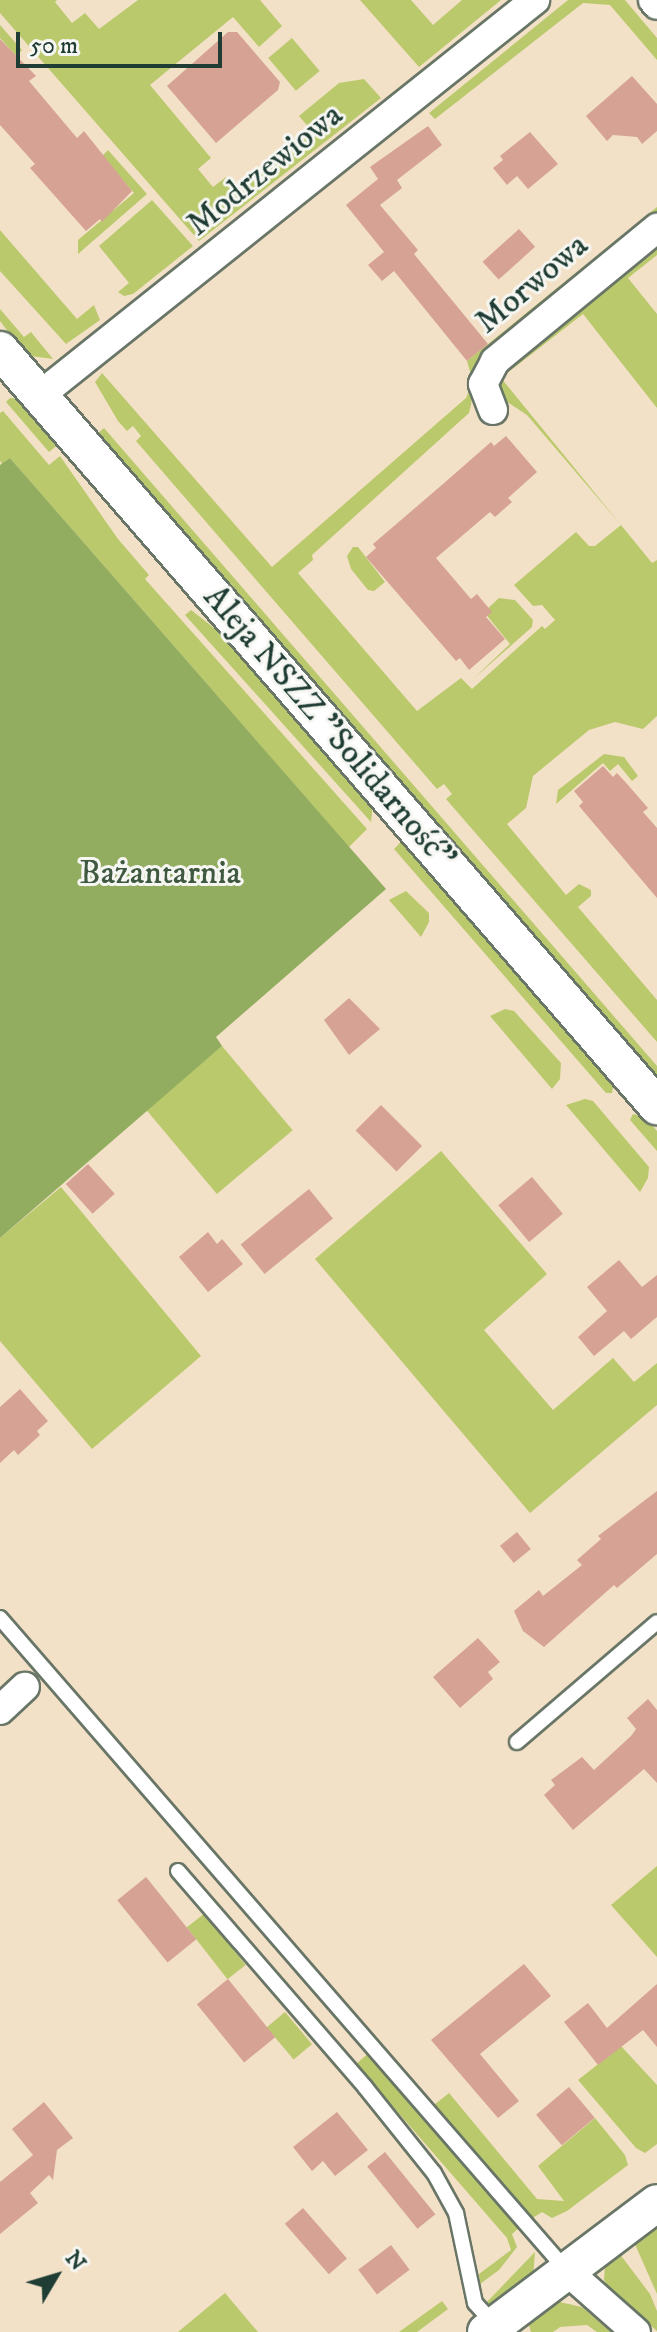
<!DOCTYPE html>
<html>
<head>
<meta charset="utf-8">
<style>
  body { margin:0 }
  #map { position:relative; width:657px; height:2332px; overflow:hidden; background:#f3e1c7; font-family:"IM FELL DW Pica",serif }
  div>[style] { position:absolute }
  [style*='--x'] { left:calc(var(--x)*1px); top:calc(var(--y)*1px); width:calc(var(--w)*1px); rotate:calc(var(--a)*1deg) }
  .green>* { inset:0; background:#bac96c; transform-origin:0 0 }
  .forest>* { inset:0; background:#93ad60 }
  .building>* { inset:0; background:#d6a294; transform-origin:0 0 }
  .roads { filter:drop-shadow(2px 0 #697667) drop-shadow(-2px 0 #697667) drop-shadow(0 2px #697667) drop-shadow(0 -2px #697667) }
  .service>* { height:14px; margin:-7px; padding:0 7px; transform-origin:7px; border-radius:7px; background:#fff }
  .minor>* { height:28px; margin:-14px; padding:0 14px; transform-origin:14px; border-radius:14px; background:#fff }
  .tertiary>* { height:36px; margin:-18px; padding:0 18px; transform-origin:18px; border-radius:18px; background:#fff }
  span { translate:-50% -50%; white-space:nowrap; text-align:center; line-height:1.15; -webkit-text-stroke:6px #f6f6f2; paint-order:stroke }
  .street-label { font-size:34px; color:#1f3d34 }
  .park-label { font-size:34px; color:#3e593f }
  .north { position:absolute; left:16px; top:2236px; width:80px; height:80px; -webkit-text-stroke:6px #f6f6f2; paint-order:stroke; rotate:52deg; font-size:22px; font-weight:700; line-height:32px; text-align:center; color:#1f3d34 }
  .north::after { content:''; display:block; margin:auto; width:28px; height:36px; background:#1f3d34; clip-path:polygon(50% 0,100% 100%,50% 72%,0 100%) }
  .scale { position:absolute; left:16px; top:32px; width:206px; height:36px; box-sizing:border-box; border:4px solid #1f3d34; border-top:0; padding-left:10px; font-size:24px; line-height:28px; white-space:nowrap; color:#1f3d34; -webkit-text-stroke:6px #f6f6f2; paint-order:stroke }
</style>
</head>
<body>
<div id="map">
  <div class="green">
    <i style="clip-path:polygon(0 0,57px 0,55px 2px,72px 23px,85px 13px,99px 29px,138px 0,260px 0,282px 26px,259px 47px,233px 17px,150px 85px,211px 158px,198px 169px,213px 187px,226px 177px,239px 192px,312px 131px,299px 116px,339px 83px,364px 79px,381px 98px,199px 241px,0 13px)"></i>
    <i style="clip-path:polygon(360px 0,411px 0,433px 25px,462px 0,501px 0,419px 67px)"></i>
    <i style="clip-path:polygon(568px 0,625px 0,657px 38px,657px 60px,610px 5px,583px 3px,435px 119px,429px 113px)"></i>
    <i style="clip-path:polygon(0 25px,22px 50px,16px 56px,0 38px)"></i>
    <i style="left:292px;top:38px;width:43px;height:31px;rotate:50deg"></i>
    <i style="clip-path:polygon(108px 150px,147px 194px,78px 254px,78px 240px,134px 193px,102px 156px)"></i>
    <i style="clip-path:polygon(152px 200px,193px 246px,133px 294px,124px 296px,118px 292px,129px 283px,99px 246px)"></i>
    <i style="clip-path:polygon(657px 207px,657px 214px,483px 356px,474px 372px,473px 382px,471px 405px,469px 413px,312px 555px,313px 560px,298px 573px,417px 711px,461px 678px,472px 689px,542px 626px,545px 629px,555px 620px,542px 605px,533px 606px,514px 585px,576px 532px,589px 546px,595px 546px,621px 525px,527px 415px,501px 398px,496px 379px,657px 242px,657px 255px,628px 278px,657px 314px,657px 408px,583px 314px,501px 378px,621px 525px,652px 563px,657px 560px,657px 716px,643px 729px,615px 722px,589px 730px,533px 776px,526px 808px,507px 824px,566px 895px,579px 884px,591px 890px,591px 896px,578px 907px,657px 1000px,657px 1042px,446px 799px,452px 794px,444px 784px,437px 789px,136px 441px,141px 436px,133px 426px,127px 431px,118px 421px,95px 382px,102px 373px,272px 567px,466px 398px,473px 382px,467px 361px)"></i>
    <i style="clip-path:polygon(0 230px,77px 319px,94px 305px,100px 320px,66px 344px,0 271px)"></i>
    <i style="clip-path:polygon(0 309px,24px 337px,31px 332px,53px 359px,31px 356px,18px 345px,0 321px)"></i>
    <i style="clip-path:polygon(10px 398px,22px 399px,60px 443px,49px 452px,6px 402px)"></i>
    <i style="clip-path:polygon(3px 411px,49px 465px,60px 456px,118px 539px,149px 575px,145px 579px,367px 829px,349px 847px,10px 458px,2px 464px,0 461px,0 413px)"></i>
    <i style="clip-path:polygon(104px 428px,657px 1066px,657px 1079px,96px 435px)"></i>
    <i style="clip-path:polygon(353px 547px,358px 547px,385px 582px,374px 591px,368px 590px,351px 569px,347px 556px)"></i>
    <i style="clip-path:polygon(499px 598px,515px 600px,533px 620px,532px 627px,472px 680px,510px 644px,484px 612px)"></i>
    <i style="clip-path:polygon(191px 610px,236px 645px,373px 803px,371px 822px,185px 615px)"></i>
    <i style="clip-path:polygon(604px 754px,624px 757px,638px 776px,632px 781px,618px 764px,610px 771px,603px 763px,556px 804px,558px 790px)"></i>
    <i style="clip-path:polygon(400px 843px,405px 843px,614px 1082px,612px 1093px,606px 1093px,394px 849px)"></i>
    <i style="clip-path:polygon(406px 891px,429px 913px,429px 922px,421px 937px,389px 900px)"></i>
    <i style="clip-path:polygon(505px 1009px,514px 1011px,561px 1063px,560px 1079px,552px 1089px,490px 1016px)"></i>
    <i style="left:222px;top:1046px;width:110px;height:99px;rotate:50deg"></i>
    <i style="clip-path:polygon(585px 1099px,593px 1101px,649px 1167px,648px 1178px,640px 1192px,566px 1105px)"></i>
    <i style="clip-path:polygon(633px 1114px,645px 1117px,657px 1131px,657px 1151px,630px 1120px)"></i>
    <i style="clip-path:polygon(441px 1151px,547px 1274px,484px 1330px,553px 1410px,613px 1358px,634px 1382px,657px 1363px,657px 1405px,530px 1513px,315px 1259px)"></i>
    <i style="clip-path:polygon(61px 1187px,201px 1356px,92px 1449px,0 1341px,0 1238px)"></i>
    <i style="clip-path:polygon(657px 1866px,657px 1957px,611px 1905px)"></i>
    <i style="left:205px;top:1913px;width:66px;height:23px;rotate:52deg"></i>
    <i style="left:285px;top:2012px;width:42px;height:24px;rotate:50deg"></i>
    <i style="clip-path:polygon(621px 2046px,657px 2085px,657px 2144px,645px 2153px,636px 2148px,578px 2080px)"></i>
    <i style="clip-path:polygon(371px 2051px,520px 2227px,512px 2234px,517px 2247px,499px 2270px,480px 2284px,479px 2274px,511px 2250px,507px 2238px,356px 2064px)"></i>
    <i style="clip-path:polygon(449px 2093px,537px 2199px,564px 2201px,538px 2166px,595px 2118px,625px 2155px,628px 2165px,567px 2211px,552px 2218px,542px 2212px,531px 2219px,434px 2105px)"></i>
    <i style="clip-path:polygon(657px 2224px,657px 2294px,634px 2242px)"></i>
    <i style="clip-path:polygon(535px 2252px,533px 2277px,495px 2305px,485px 2304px)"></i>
    <i style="clip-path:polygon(619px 2253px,650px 2294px,657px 2311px,657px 2331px,609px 2288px,604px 2280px,605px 2266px)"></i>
    <i style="clip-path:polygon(225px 2293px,258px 2332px,178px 2332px)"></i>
    <i style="clip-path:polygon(442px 2301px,448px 2309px,417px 2332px,399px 2332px)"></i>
    <i style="clip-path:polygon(555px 2301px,582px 2307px,611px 2332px,597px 2332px,587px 2325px,560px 2327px,553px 2332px,531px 2332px,528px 2322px)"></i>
  </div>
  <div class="forest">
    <i style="clip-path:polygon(10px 458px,386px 889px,216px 1037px,222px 1046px,0 1238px,0 465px)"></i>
  </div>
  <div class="building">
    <i style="clip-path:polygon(228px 32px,237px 32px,280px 82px,278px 90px,216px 143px,167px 86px)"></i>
    <i style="clip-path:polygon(0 39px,36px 76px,29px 81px,77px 138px,84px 131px,132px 191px,102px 222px,100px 219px,86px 231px,30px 168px,35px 164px,0 125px)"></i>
    <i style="clip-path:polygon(632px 76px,657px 104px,657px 131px,642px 144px,637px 137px,613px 135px,607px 141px,586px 116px)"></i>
    <i style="clip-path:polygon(428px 126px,442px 145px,397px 180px,402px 188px,380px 205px,418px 250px,414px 254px,488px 344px,467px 361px,394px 271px,382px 281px,368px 265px,384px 252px,346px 205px,378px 179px,370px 167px)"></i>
    <i style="clip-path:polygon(530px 132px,558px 164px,528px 189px,517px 176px,507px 185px,493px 168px,503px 160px,500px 156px)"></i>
    <i style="left:519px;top:229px;width:24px;height:49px;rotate:48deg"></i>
    <i style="clip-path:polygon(506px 436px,537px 472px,508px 498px,512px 502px,495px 517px,490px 512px,436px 558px,471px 599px,477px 594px,492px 612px,486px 617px,505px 639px,469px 670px,460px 658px,456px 661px,366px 557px,376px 548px,373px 544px,443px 484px,491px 442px,494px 446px)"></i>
    <i style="clip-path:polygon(603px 766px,613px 777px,617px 773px,628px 785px,648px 808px,643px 812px,657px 828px,657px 898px,579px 806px,583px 802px,574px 791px)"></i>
    <i style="clip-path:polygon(349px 998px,380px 1029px,349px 1055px,324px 1020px)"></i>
    <i style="left:381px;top:1105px;width:58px;height:36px;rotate:45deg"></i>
    <i style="left:88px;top:1164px;width:40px;height:30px;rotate:48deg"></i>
    <i style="left:532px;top:1177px;width:48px;height:44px;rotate:50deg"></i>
    <i style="left:309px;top:1189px;width:38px;height:88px;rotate:51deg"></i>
    <i style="clip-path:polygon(208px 1232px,217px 1244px,222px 1239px,243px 1264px,208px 1292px,179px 1257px)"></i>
    <i style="clip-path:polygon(619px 1260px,642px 1287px,657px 1275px,657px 1317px,631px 1339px,624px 1331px,594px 1356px,578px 1337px,607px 1311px,587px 1287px)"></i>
    <i style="clip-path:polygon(20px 1389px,48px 1421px,37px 1431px,40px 1435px,18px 1455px,14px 1450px,0 1463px,0 1407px)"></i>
    <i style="clip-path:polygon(657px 1491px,657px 1554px,617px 1588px,614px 1585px,544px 1647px,523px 1631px,514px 1611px,539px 1590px,543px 1596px,582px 1565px,577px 1560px,601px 1539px,598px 1536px)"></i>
    <i style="left:517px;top:1532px;width:22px;height:22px;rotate:51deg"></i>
    <i style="clip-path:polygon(478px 1638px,500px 1662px,488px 1672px,493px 1679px,460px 1708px,433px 1677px)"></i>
    <i style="clip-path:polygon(648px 1699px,657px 1710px,657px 1783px,644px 1769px,573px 1830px,544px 1795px,555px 1785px,551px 1780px,582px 1757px,594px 1770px,631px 1736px,636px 1729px,627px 1718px)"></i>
    <i style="left:146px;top:1877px;width:80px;height:37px;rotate:51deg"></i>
    <i style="clip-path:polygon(524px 1964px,551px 1996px,480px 2054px,519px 2101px,498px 2118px,431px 2040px)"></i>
    <i style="left:228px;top:1979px;width:75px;height:40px;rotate:51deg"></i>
    <i style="clip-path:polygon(657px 1984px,657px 2047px,643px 2030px,598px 2065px,564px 2022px,588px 2003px,607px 2028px)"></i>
    <i style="left:569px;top:2087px;width:40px;height:43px;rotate:50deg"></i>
    <i style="clip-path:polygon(44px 2102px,73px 2138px,57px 2150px,53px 2180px,49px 2175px,30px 2193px,38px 2203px,0 2234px,0 2182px,33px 2155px,12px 2129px)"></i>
    <i style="clip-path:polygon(337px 2112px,368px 2150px,335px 2176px,323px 2161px,312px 2171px,293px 2147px)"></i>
    <i style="left:385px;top:2152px;width:80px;height:23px;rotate:51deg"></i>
    <i style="left:303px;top:2208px;width:67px;height:24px;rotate:49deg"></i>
    <i style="left:391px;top:2245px;width:31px;height:41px;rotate:53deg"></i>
  </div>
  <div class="roads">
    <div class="service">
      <i style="--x:0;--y:1618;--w:865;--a:49.03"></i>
      <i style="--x:517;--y:1742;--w:184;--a:-40.6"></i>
      <i style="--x:178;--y:1871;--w:286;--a:49.1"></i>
      <i style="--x:365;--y:2087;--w:110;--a:51.3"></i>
      <i style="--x:434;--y:2173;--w:46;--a:61.2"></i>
      <i style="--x:456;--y:2213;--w:92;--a:78.1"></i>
      <i style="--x:475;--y:2303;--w:30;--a:48"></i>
    </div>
    <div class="minor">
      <i style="--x:653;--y:0;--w:6;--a:51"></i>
      <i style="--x:39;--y:396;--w:635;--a:-38.6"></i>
      <i style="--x:493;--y:410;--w:28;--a:-111"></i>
      <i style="--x:483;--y:384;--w:26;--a:-62"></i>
      <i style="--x:495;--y:361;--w:210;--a:-39.4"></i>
      <i style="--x:0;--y:1710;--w:34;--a:-43"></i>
      <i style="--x:567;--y:2271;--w:92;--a:41.5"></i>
    </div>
    <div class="tertiary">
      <i style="--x:0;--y:350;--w:1002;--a:49.01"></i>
      <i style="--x:486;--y:2332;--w:214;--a:-37"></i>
    </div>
  </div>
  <div class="street-label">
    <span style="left:265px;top:170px;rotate:-39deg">Modrzewiowa</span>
    <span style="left:532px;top:284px;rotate:-40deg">Morwowa</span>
    <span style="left:329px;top:728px;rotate:49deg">Aleja NSZZ "Solidarność"</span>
  </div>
  <div class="park-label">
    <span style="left:160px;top:874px">Bażantarnia</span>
  </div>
  <div class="north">N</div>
  <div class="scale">50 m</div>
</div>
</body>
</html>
